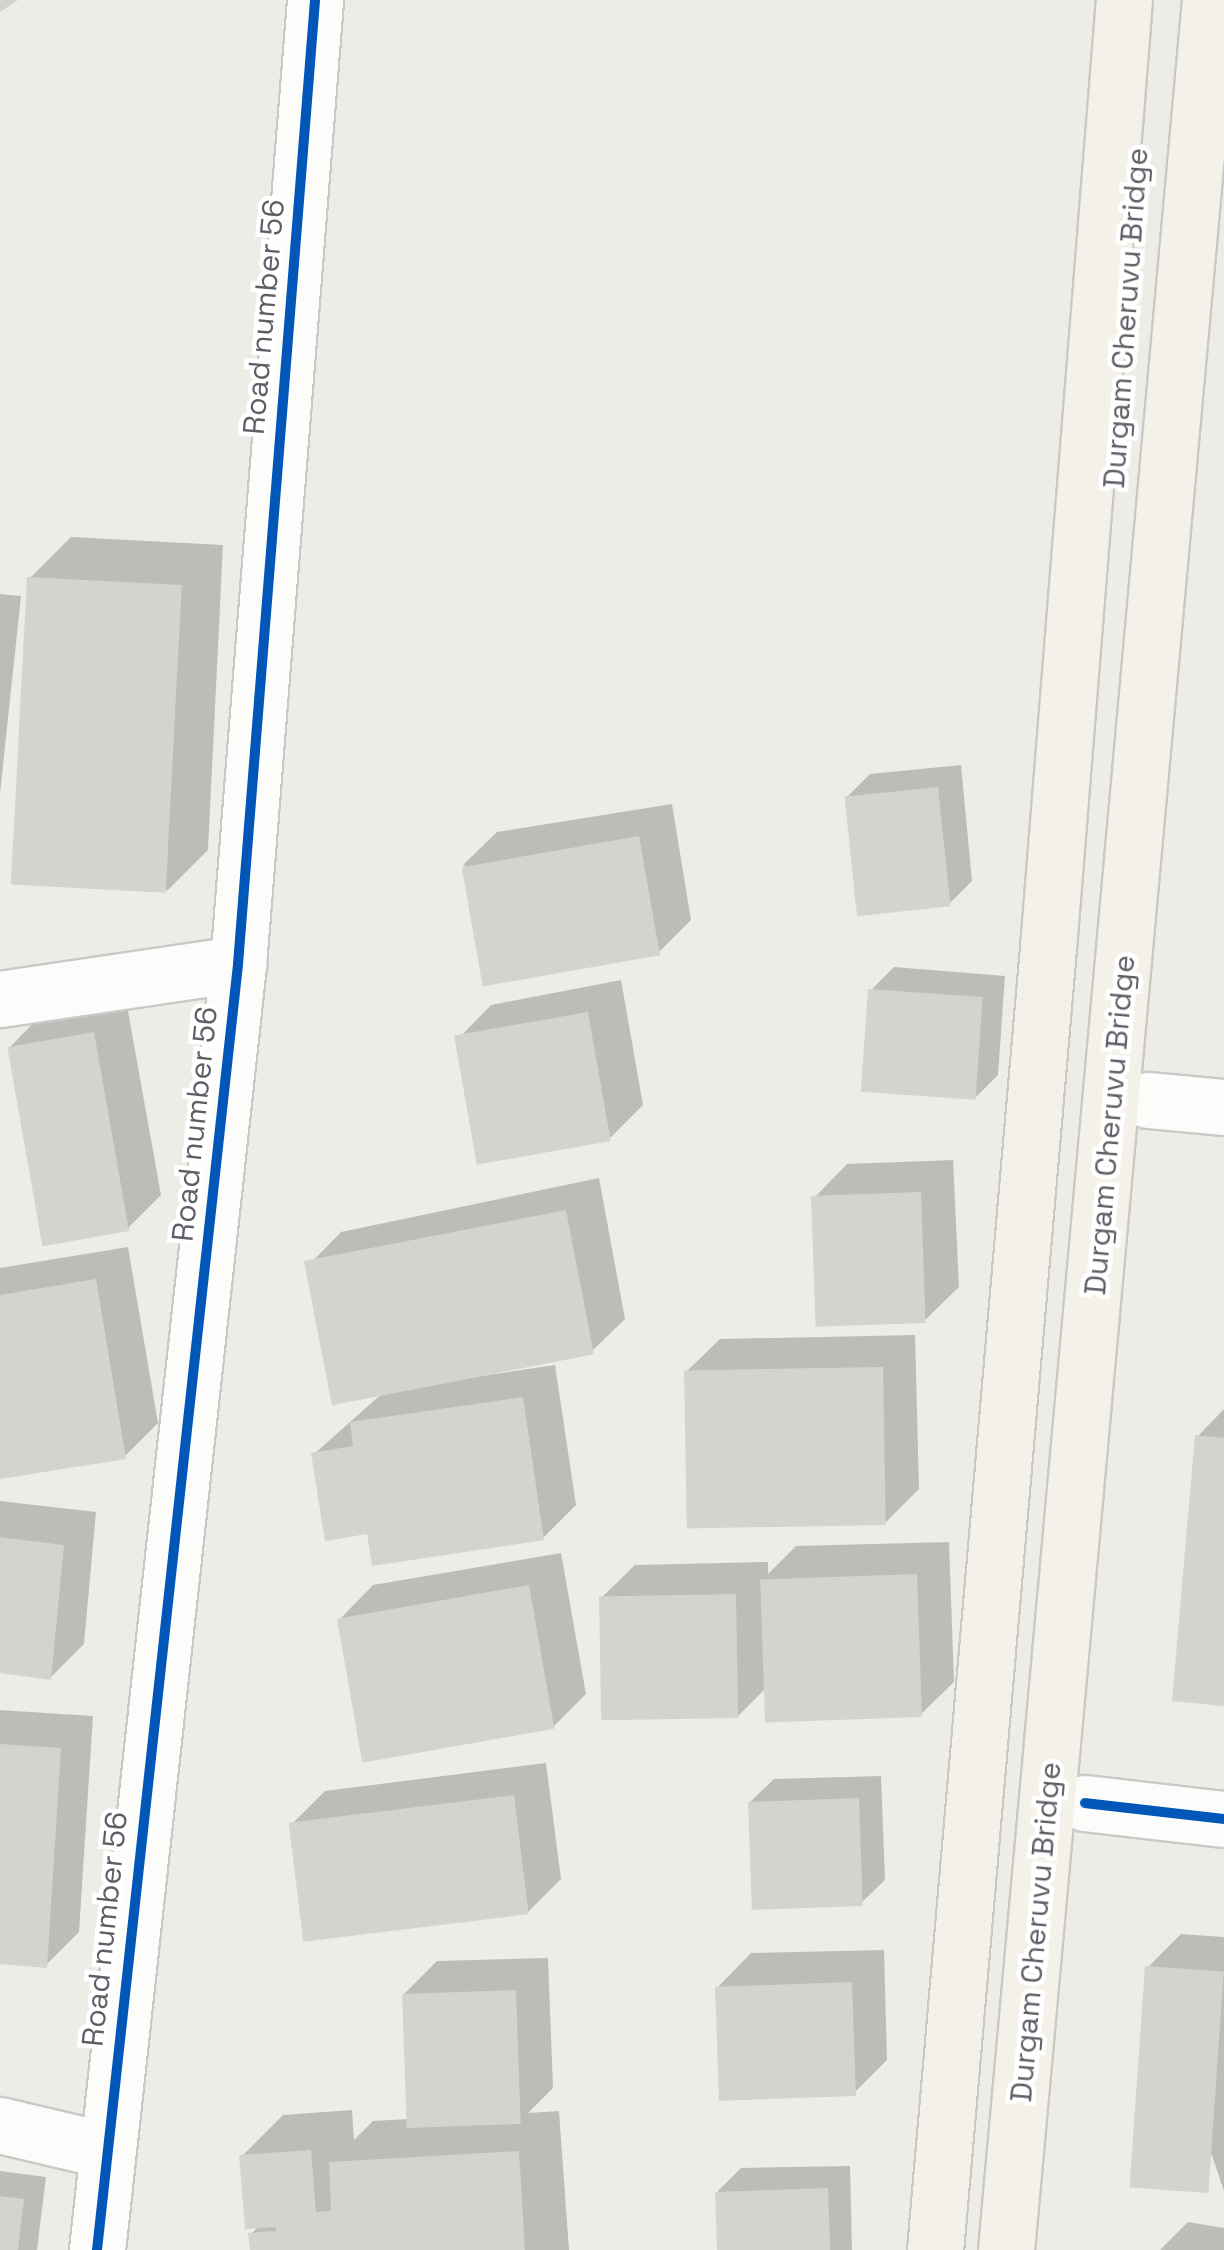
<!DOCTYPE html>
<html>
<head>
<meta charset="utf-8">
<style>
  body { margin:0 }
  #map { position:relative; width:1224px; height:2250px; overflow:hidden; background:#edece7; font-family:"Space Grotesk",sans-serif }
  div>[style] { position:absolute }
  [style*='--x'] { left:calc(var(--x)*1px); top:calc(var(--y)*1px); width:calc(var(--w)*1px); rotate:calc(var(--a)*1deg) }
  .shadow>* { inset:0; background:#0003 }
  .building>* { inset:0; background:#d4d3d0; transform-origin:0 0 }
  .roads { filter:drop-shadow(2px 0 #c9c9c8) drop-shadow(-2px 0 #c9c9c8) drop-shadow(0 2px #c9c9c8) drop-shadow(0 -2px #c9c9c8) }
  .minor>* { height:55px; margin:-27.5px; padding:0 27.5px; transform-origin:27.5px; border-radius:27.5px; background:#fcfcfb }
  .major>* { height:55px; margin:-27.5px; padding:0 27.5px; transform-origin:27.5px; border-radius:27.5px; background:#f3f1e8 }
  .cycleway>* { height:10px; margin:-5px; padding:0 5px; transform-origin:5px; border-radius:5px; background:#0057b8 }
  span { translate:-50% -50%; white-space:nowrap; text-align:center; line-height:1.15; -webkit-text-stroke:9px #fff; paint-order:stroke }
  .street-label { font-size:30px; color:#5c6066 }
</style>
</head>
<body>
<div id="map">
  <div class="shadow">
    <i style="clip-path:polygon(71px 537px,223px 545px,208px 850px,167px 891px,30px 578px)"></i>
    <i style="clip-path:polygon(0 594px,21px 596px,0 794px)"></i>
    <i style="clip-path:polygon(961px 765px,972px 881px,949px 904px,847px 797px,870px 774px)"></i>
    <i style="clip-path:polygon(672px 804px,691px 920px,658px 953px,463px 865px,497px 832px)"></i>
    <i style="clip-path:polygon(894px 967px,1005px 976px,998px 1075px,975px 1098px,871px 990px)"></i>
    <i style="clip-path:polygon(621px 980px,643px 1105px,610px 1138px,458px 1039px,491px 1005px)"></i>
    <i style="clip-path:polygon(126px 1000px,161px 1195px,127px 1229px,10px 1047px,43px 1013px)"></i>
    <i style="clip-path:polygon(953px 1160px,959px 1287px,925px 1320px,814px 1198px,847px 1164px)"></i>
    <i style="clip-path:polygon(599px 1178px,625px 1319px,591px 1352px,308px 1266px,341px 1232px)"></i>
    <i style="clip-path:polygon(128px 1247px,158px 1423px,125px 1456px,0 1477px,0 1268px)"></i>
    <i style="clip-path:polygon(915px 1335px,919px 1489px,886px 1522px,686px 1372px,720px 1339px)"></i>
    <i style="clip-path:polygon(555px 1365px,576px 1505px,543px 1538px,314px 1454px,386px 1390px)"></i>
    <i style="clip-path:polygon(1224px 1409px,1224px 1703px,1197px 1437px)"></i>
    <i style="clip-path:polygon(0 1501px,96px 1512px,84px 1644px,50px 1678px,0 1671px)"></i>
    <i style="clip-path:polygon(949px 1542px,954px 1682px,920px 1715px,766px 1688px,738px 1716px,601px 1598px,635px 1565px,768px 1562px,768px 1574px,796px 1546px)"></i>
    <i style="clip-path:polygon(561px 1553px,586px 1694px,553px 1727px,340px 1619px,373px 1585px)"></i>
    <i style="clip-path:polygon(0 1710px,93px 1716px,79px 1932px,46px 1965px,0 1962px)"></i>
    <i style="clip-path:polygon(546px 1763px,561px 1879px,528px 1912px,292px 1824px,325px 1791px)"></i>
    <i style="clip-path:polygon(881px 1776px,885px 1880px,861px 1903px,750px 1802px,774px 1779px)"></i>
    <i style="clip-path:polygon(1181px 1934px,1224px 1937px,1224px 2191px,1148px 1967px)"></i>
    <i style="clip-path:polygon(884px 1950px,887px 2060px,854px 2093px,718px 1987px,751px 1953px)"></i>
    <i style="clip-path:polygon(548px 1958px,553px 2088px,528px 2113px,559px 2111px,569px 2250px,252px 2250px,251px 2234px,259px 2226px,242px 2156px,283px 2115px,352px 2110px,354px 2140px,373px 2121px,408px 2119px,404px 1994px,437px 1961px)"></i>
    <i style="clip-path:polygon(850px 2166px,852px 2250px,720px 2250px,718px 2191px,741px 2168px)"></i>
    <i style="clip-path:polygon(0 2171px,46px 2177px,37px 2250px,0 2250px)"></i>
    <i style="clip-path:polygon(1188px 2222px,1224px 2228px,1224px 2250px,1160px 2250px)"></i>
  </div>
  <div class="building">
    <i style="clip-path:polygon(0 0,18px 0,0 12px)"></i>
    <i style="left:27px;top:577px;width:155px;height:308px;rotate:3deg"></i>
    <i style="left:938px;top:787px;width:120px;height:94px;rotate:84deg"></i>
    <i style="left:639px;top:836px;width:121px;height:180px;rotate:80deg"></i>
    <i style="left:868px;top:989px;width:115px;height:103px;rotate:4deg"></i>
    <i style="left:588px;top:1012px;width:131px;height:136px;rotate:80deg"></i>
    <i style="left:94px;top:1032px;width:202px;height:88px;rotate:80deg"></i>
    <i style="left:921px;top:1192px;width:131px;height:110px;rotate:88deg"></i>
    <i style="left:566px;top:1210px;width:147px;height:267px;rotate:79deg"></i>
    <i style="clip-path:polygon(96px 1279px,126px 1459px,0 1479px,0 1295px)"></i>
    <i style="left:883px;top:1367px;width:158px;height:199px;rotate:89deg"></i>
    <i style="clip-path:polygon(523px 1397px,544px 1540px,372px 1566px,367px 1534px,325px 1541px,311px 1453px,353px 1446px,350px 1422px)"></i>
    <i style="clip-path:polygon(1195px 1435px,1224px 1438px,1224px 1706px,1172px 1701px)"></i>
    <i style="clip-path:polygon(0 1537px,64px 1545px,51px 1680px,0 1673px)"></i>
    <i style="left:917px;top:1574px;width:143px;height:157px;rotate:88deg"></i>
    <i style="left:529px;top:1585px;width:146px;height:195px;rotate:80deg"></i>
    <i style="left:736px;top:1594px;width:124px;height:137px;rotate:89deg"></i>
    <i style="clip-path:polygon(0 1744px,61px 1748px,47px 1968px,0 1964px)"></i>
    <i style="left:514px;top:1795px;width:120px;height:227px;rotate:83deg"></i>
    <i style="left:859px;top:1798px;width:108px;height:111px;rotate:88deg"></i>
    <i style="left:1145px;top:1966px;width:79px;height:222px;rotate:4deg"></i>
    <i style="left:852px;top:1982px;width:114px;height:137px;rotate:88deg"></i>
    <i style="left:516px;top:1990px;width:134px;height:114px;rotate:88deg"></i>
    <i style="clip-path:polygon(311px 2150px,316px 2212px,331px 2211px,329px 2162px,519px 2151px,525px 2250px,250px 2250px,248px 2233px,276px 2231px,276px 2227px,245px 2229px,239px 2155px)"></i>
    <i style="left:828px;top:2188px;width:62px;height:113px;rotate:88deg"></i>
    <i style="clip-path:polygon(0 2196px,24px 2199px,18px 2250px,0 2250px)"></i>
  </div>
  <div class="roads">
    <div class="minor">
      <i style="--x:0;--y:999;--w:241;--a:-8.4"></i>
      <i style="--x:1148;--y:1100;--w:76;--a:5.3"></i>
      <i style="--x:1085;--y:1803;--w:140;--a:6.6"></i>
      <i style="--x:0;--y:2125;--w:109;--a:13.3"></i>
      <i style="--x:97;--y:2250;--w:1294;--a:-83.74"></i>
      <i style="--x:238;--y:964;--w:967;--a:-85.43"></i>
    </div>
    <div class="major">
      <i style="--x:935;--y:2250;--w:1307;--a:-85.04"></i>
      <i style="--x:1048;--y:948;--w:951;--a:-85.42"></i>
      <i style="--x:1006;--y:2250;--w:2259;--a:-84.82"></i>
    </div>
  </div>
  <div class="cycleway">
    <i style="--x:1085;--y:1803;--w:140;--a:6.6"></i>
    <i style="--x:97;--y:2250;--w:1294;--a:-83.74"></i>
    <i style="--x:238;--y:964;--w:967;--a:-85.43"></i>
  </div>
  <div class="street-label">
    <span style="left:264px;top:317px;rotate:-85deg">Road number 56</span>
    <span style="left:1126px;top:318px;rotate:-86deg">Durgam Cheruvu Bridge</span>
    <span style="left:195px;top:1124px;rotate:-84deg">Road number 56</span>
    <span style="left:1110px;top:1125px;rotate:-85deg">Durgam Cheruvu Bridge</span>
    <span style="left:105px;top:1929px;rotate:-84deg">Road number 56</span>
    <span style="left:1036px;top:1932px;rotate:-85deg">Durgam Cheruvu Bridge</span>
  </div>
</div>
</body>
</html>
